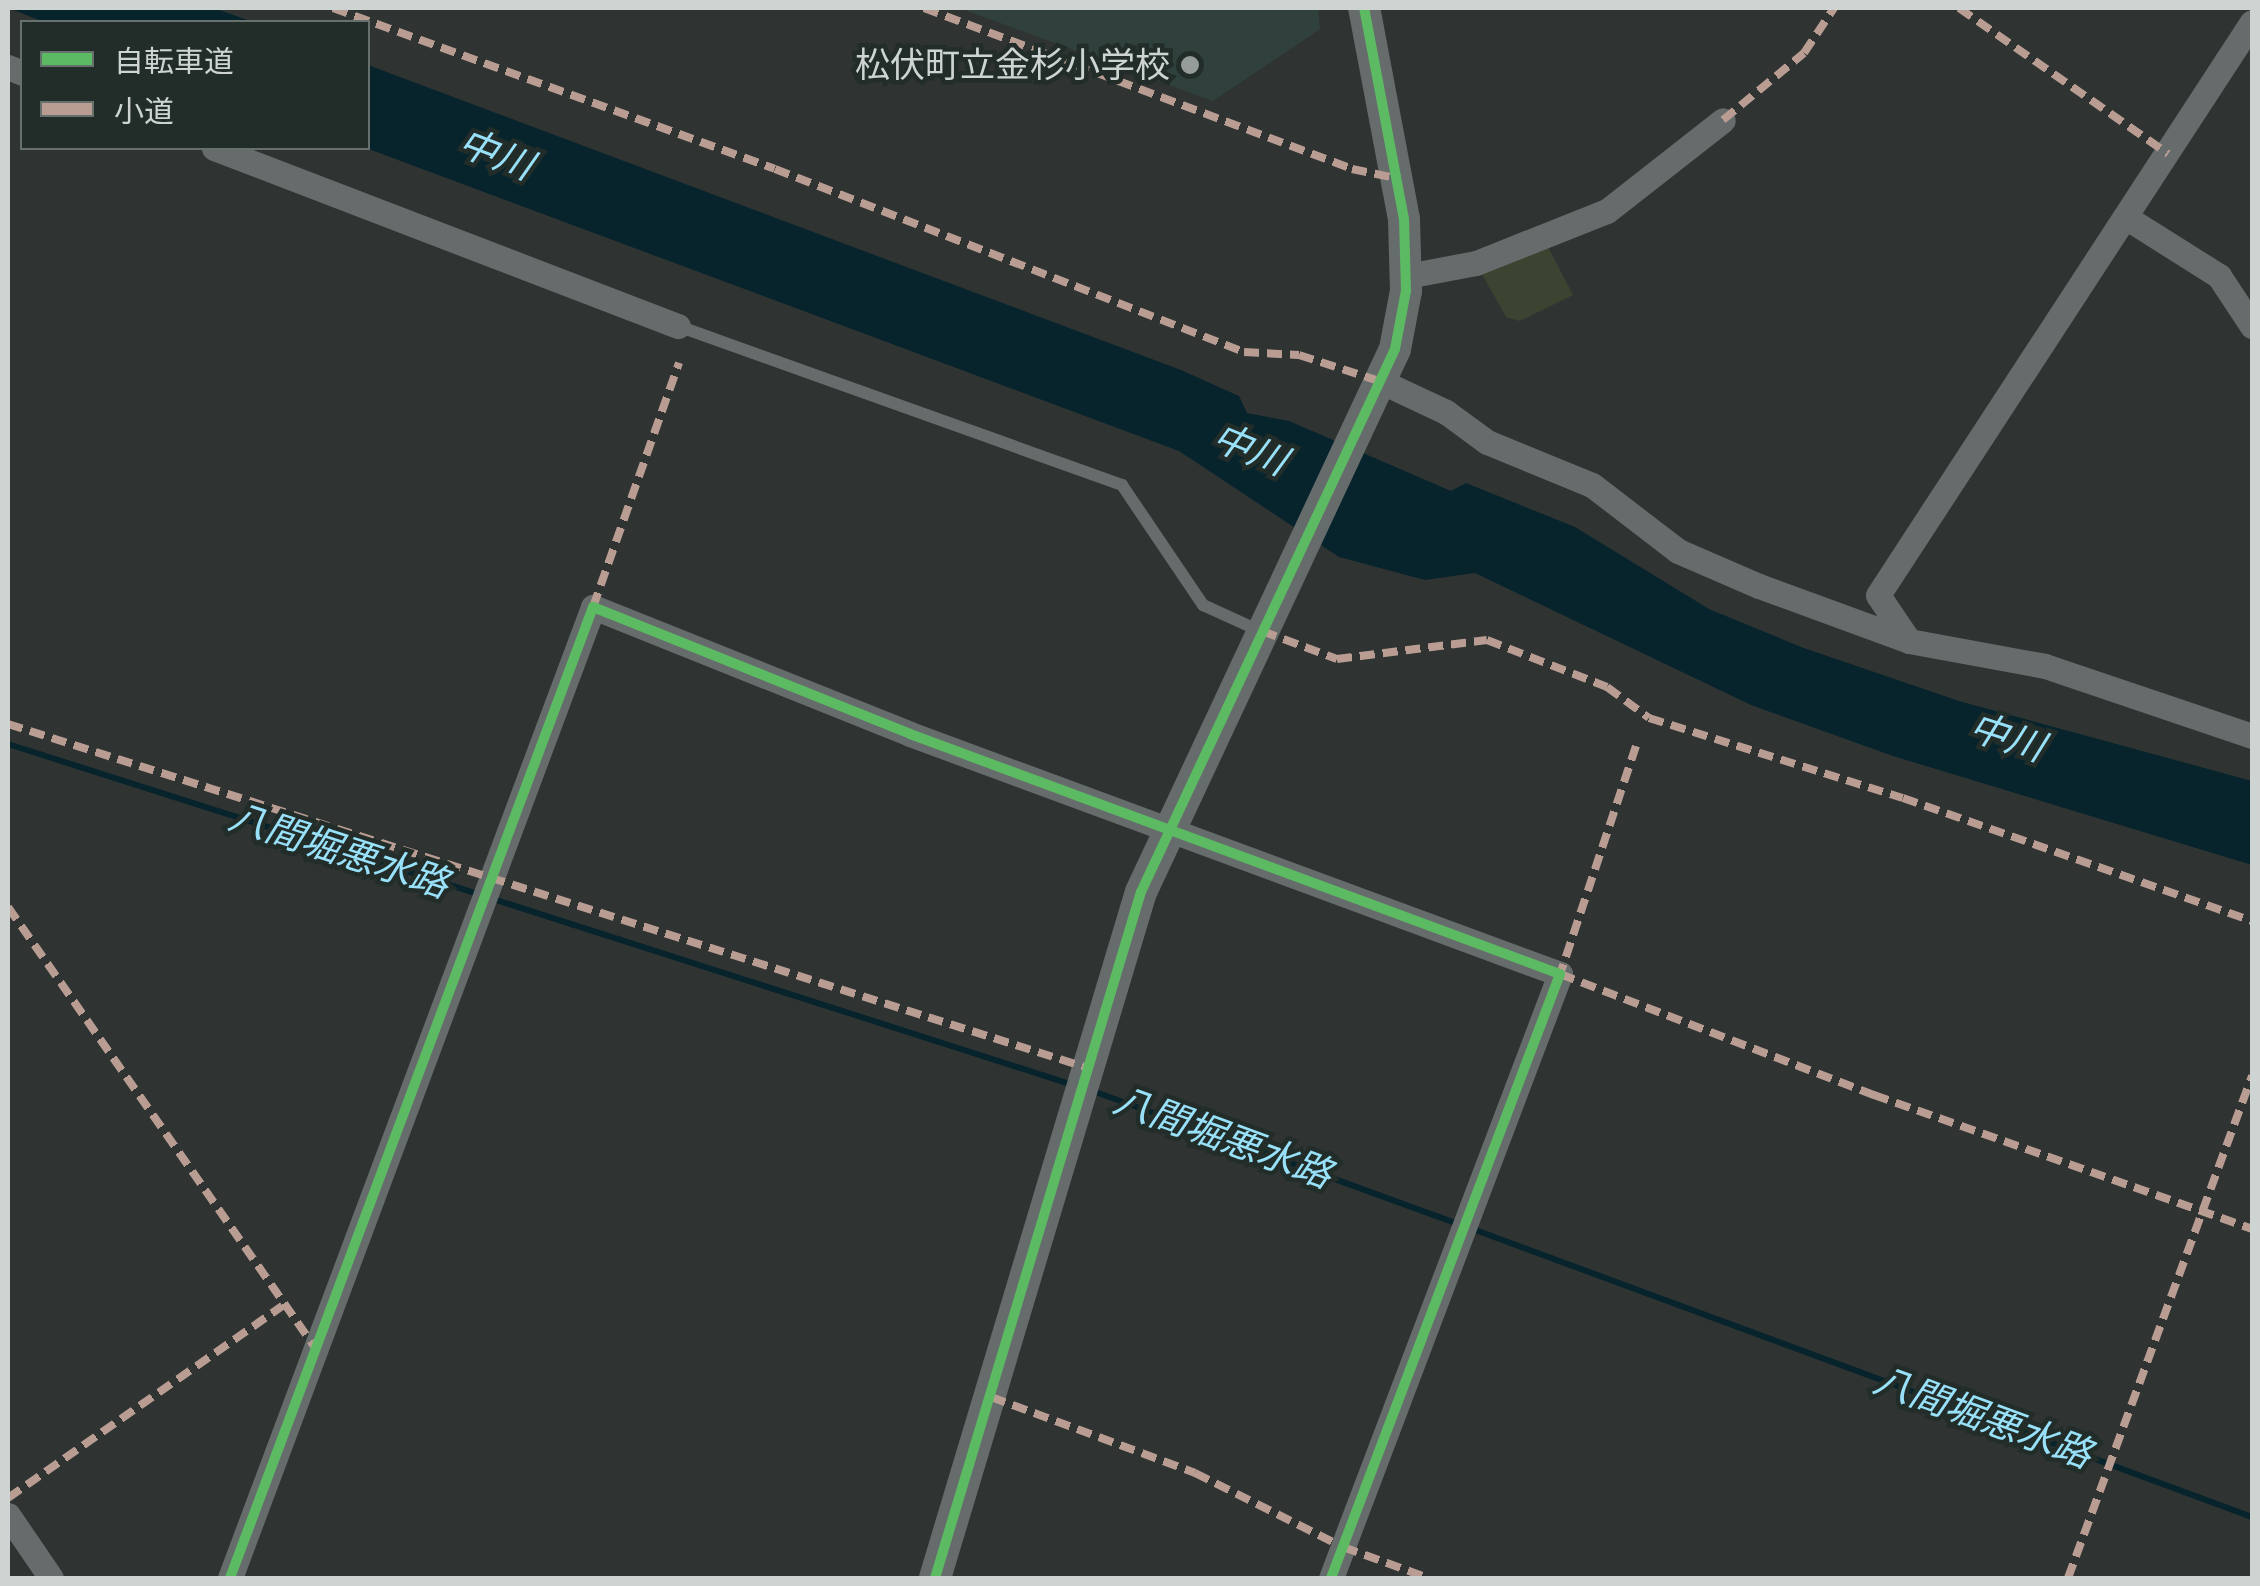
<!DOCTYPE html>
<html>
<head>
<meta charset="utf-8">
<style>
  body { margin:0 }
  #map { position:relative; width:2260px; height:1586px; overflow:hidden; background:#2f3433; font-family:"Archivo Narrow","Noto Sans JP",sans-serif }
  div>[style] { position:absolute }
  [style*='--x'] { left:calc(var(--x)*1px); top:calc(var(--y)*1px); width:calc(var(--w)*1px); rotate:calc(var(--a)*1deg) }
  .built>* { inset:0; background:#30413d }
  .green>* { inset:0; background:#3b4431 }
  .water>* { inset:0; background:#07242c }
  .stream>* { height:6px; margin:-3px; padding:0 3px; transform-origin:3px; border-radius:3px; background:#07242c }
  .service>* { height:12px; margin:-6px; padding:0 6px; transform-origin:6px; border-radius:6px; background:#666c6c }
  .minor>* { height:25px; margin:-12.5px; padding:0 12.5px; transform-origin:12.5px; border-radius:12.5px; background:#666c6c }
  .tertiary>* { height:32px; margin:-16px; padding:0 16px; transform-origin:16px; border-radius:16px; background:#666c6c }
  .quiet>* { height:8px; margin-top:-4px; transform-origin:0; background:repeating-linear-gradient(90deg,#b99d93 0 15px,transparent 0 23px) }
  .cycleway>* { height:10px; margin:-5px; padding:0 5px; transform-origin:5px; border-radius:5px; background:#5cba63 }
  .dots>* { width:28px; height:28px; translate:-50% -50%; box-sizing:border-box; border:5px solid #222d2a; border-radius:50% }
  span { translate:-50% -50%; white-space:nowrap; text-align:center; line-height:1.15; -webkit-text-stroke:9px #222d2a; paint-order:stroke }
  .poi-label { font-size:35px; color:#cdd4d2 }
  .right { translate:-100% -50%; text-align:right }
  .water-label { font-size:38px; color:#98e1f9; font-style:italic }
  .frame { position:absolute; inset:0; border:10px solid #cdd4d2; pointer-events:none }
  .legend { position:absolute; left:20px; top:20px; width:350px; height:130px; box-sizing:border-box; background:#222d2a; border:2px solid #66706d; margin:0; padding:12px 18px; list-style:none; font-size:30px; color:#cdd4d2 }
  .legend li { display:flex; align-items:center; gap:20px; height:50px }
  .legend b { width:50px; border:2px solid #66706d }
</style>
</head>
<body>
<div id="map">
  <div class="built">
    <i style="clip-path:polygon(959px 8px,1318px 8px,1320px 29px,1213px 101px)"></i>
  </div>
  <div class="green">
    <i style="clip-path:polygon(1547px 245px,1573px 295px,1520px 321px,1506px 317px,1482px 274px)"></i>
  </div>
  <div class="water">
    <i style="clip-path:polygon(8px 8px,214px 8px,253px 22px,44px 22px)"></i>
    <i style="clip-path:polygon(368px 65px,1181px 370px,1239px 396px,1247px 413px,1289px 421px,1451px 491px,1466px 483px,1575px 527px,1709px 609px,1801px 647px,1959px 701px,2252px 781px,2252px 865px,1893px 756px,1751px 705px,1475px 573px,1425px 580px,1339px 557px,1179px 451px,366px 148px)"></i>
  </div>
  <div class="stream">
    <i style="--x:8;--y:744;--w:493;--a:17.7"></i>
    <i style="--x:490;--y:898;--w:612;--a:17.78"></i>
    <i style="--x:1090;--y:1090;--w:393;--a:20"></i>
    <i style="--x:1470;--y:1228;--w:834;--a:20.28"></i>
  </div>
  <div class="service">
    <i style="--x:678;--y:326;--w:472;--a:19.7"></i>
    <i style="--x:1122;--y:485;--w:145;--a:56"></i>
    <i style="--x:1203;--y:605;--w:63;--a:24.5"></i>
  </div>
  <div class="minor">
    <i style="--x:8;--y:67;--w:15;--a:23"></i>
    <i style="--x:214;--y:148;--w:497;--a:21"></i>
    <i style="--x:2127;--y:218;--w:109;--a:32.2"></i>
    <i style="--x:2219;--y:276;--w:60;--a:56.6"></i>
    <i style="--x:1407;--y:276;--w:70;--a:-10.7"></i>
    <i style="--x:1476;--y:263;--w:141;--a:-21.7"></i>
    <i style="--x:1607;--y:211;--w:147;--a:-38.1"></i>
    <i style="--x:1382;--y:382;--w:71;--a:25.1"></i>
    <i style="--x:1446;--y:412;--w:51;--a:36.2"></i>
    <i style="--x:1487;--y:442;--w:113;--a:22.3"></i>
    <i style="--x:1592;--y:485;--w:108;--a:37.5"></i>
    <i style="--x:1678;--y:551;--w:88;--a:23.4"></i>
    <i style="--x:1759;--y:586;--w:160;--a:20.1"></i>
    <i style="--x:1909;--y:641;--w:138;--a:10.4"></i>
    <i style="--x:2045;--y:666;--w:219;--a:18.7"></i>
    <i style="--x:1909;--y:641;--w:55;--a:-124"></i>
    <i style="--x:1878;--y:595;--w:684;--a:-56.87"></i>
    <i style="--x:8;--y:1515;--w:76;--a:55.7"></i>
    <i style="--x:230;--y:1578;--w:1037;--a:-69.5"></i>
    <i style="--x:593;--y:607;--w:341;--a:21.8"></i>
    <i style="--x:910;--y:734;--w:693;--a:20.27"></i>
    <i style="--x:1560;--y:974;--w:646;--a:110.76"></i>
  </div>
  <div class="tertiary">
    <i style="--x:935;--y:1578;--w:716;--a:-73.29"></i>
    <i style="--x:1141;--y:892;--w:599;--a:-64.93"></i>
    <i style="--x:1395;--y:349;--w:59;--a:-79.3"></i>
    <i style="--x:1406;--y:291;--w:72;--a:-91.6"></i>
    <i style="--x:1404;--y:219;--w:215;--a:-100.7"></i>
  </div>
  <div class="quiet">
    <i style="--x:333;--y:8;--w:470;--a:20"></i>
    <i style="--x:775;--y:169;--w:503;--a:21.32"></i>
    <i style="--x:1244;--y:352;--w:55;--a:3.1"></i>
    <i style="--x:1299;--y:355;--w:87;--a:18"></i>
    <i style="--x:924;--y:8;--w:457;--a:20.6"></i>
    <i style="--x:1352;--y:169;--w:45;--a:11.6"></i>
    <i style="--x:1959;--y:8;--w:255;--a:34.9"></i>
    <i style="--x:1723;--y:120;--w:105;--a:-39.6"></i>
    <i style="--x:1804;--y:53;--w:54;--a:-56.3"></i>
    <i style="--x:593;--y:607;--w:259;--a:-70.6"></i>
    <i style="--x:1262;--y:631;--w:80;--a:20.5"></i>
    <i style="--x:1337;--y:659;--w:151;--a:-7.2"></i>
    <i style="--x:1487;--y:640;--w:129;--a:21.4"></i>
    <i style="--x:1607;--y:687;--w:52;--a:36.4"></i>
    <i style="--x:1649;--y:718;--w:266;--a:17.5"></i>
    <i style="--x:1903;--y:798;--w:370;--a:19.4"></i>
    <i style="--x:8;--y:724;--w:1130;--a:17.67"></i>
    <i style="--x:1636;--y:746;--w:240;--a:108.4"></i>
    <i style="--x:1560;--y:974;--w:337;--a:21.1"></i>
    <i style="--x:1874;--y:1095;--w:401;--a:19.5"></i>
    <i style="--x:8;--y:907;--w:539;--a:55.13"></i>
    <i style="--x:991;--y:1397;--w:218;--a:20.4"></i>
    <i style="--x:1195;--y:1473;--w:165;--a:26.6"></i>
    <i style="--x:1343;--y:1547;--w:90;--a:20"></i>
    <i style="--x:8;--y:1498;--w:335;--a:-35"></i>
    <i style="--x:2068;--y:1578;--w:535;--a:-69.87"></i>
  </div>
  <div class="cycleway">
    <i style="--x:230;--y:1578;--w:1037;--a:-69.5"></i>
    <i style="--x:593;--y:607;--w:341;--a:21.8"></i>
    <i style="--x:910;--y:734;--w:693;--a:20.27"></i>
    <i style="--x:1560;--y:974;--w:646;--a:110.76"></i>
    <i style="--x:935;--y:1578;--w:716;--a:-73.29"></i>
    <i style="--x:1141;--y:892;--w:599;--a:-64.93"></i>
    <i style="--x:1395;--y:349;--w:59;--a:-79.3"></i>
    <i style="--x:1406;--y:291;--w:72;--a:-91.6"></i>
    <i style="--x:1404;--y:219;--w:215;--a:-100.7"></i>
  </div>
  <div class="dots">
    <i style="left:1190px;top:65px;background:#969c9a"></i>
  </div>
  <div class="poi-label">
    <span class="right" style="left:1170px;top:65px">松伏町立金杉小学校</span>
  </div>
  <div class="water-label">
    <span style="left:496px;top:154px;rotate:21deg">中川</span>
    <span style="left:1250px;top:449px;rotate:22deg">中川</span>
    <span style="left:2007px;top:737px;rotate:18deg">中川</span>
    <span style="left:339px;top:850px;rotate:18deg">八間堀悪水路</span>
    <span style="left:1223px;top:1137px;rotate:20deg">八間堀悪水路</span>
    <span style="left:1983px;top:1417px;rotate:20deg">八間堀悪水路</span>
  </div>
  <div class="frame"></div>
  <ul class="legend">
  <li><b style="height:12px;background:#5cba63"></b>自転車道</li>
  <li><b style="height:12px;background:#b99d93"></b>小道</li>
  </ul>
</div>
</body>
</html>
